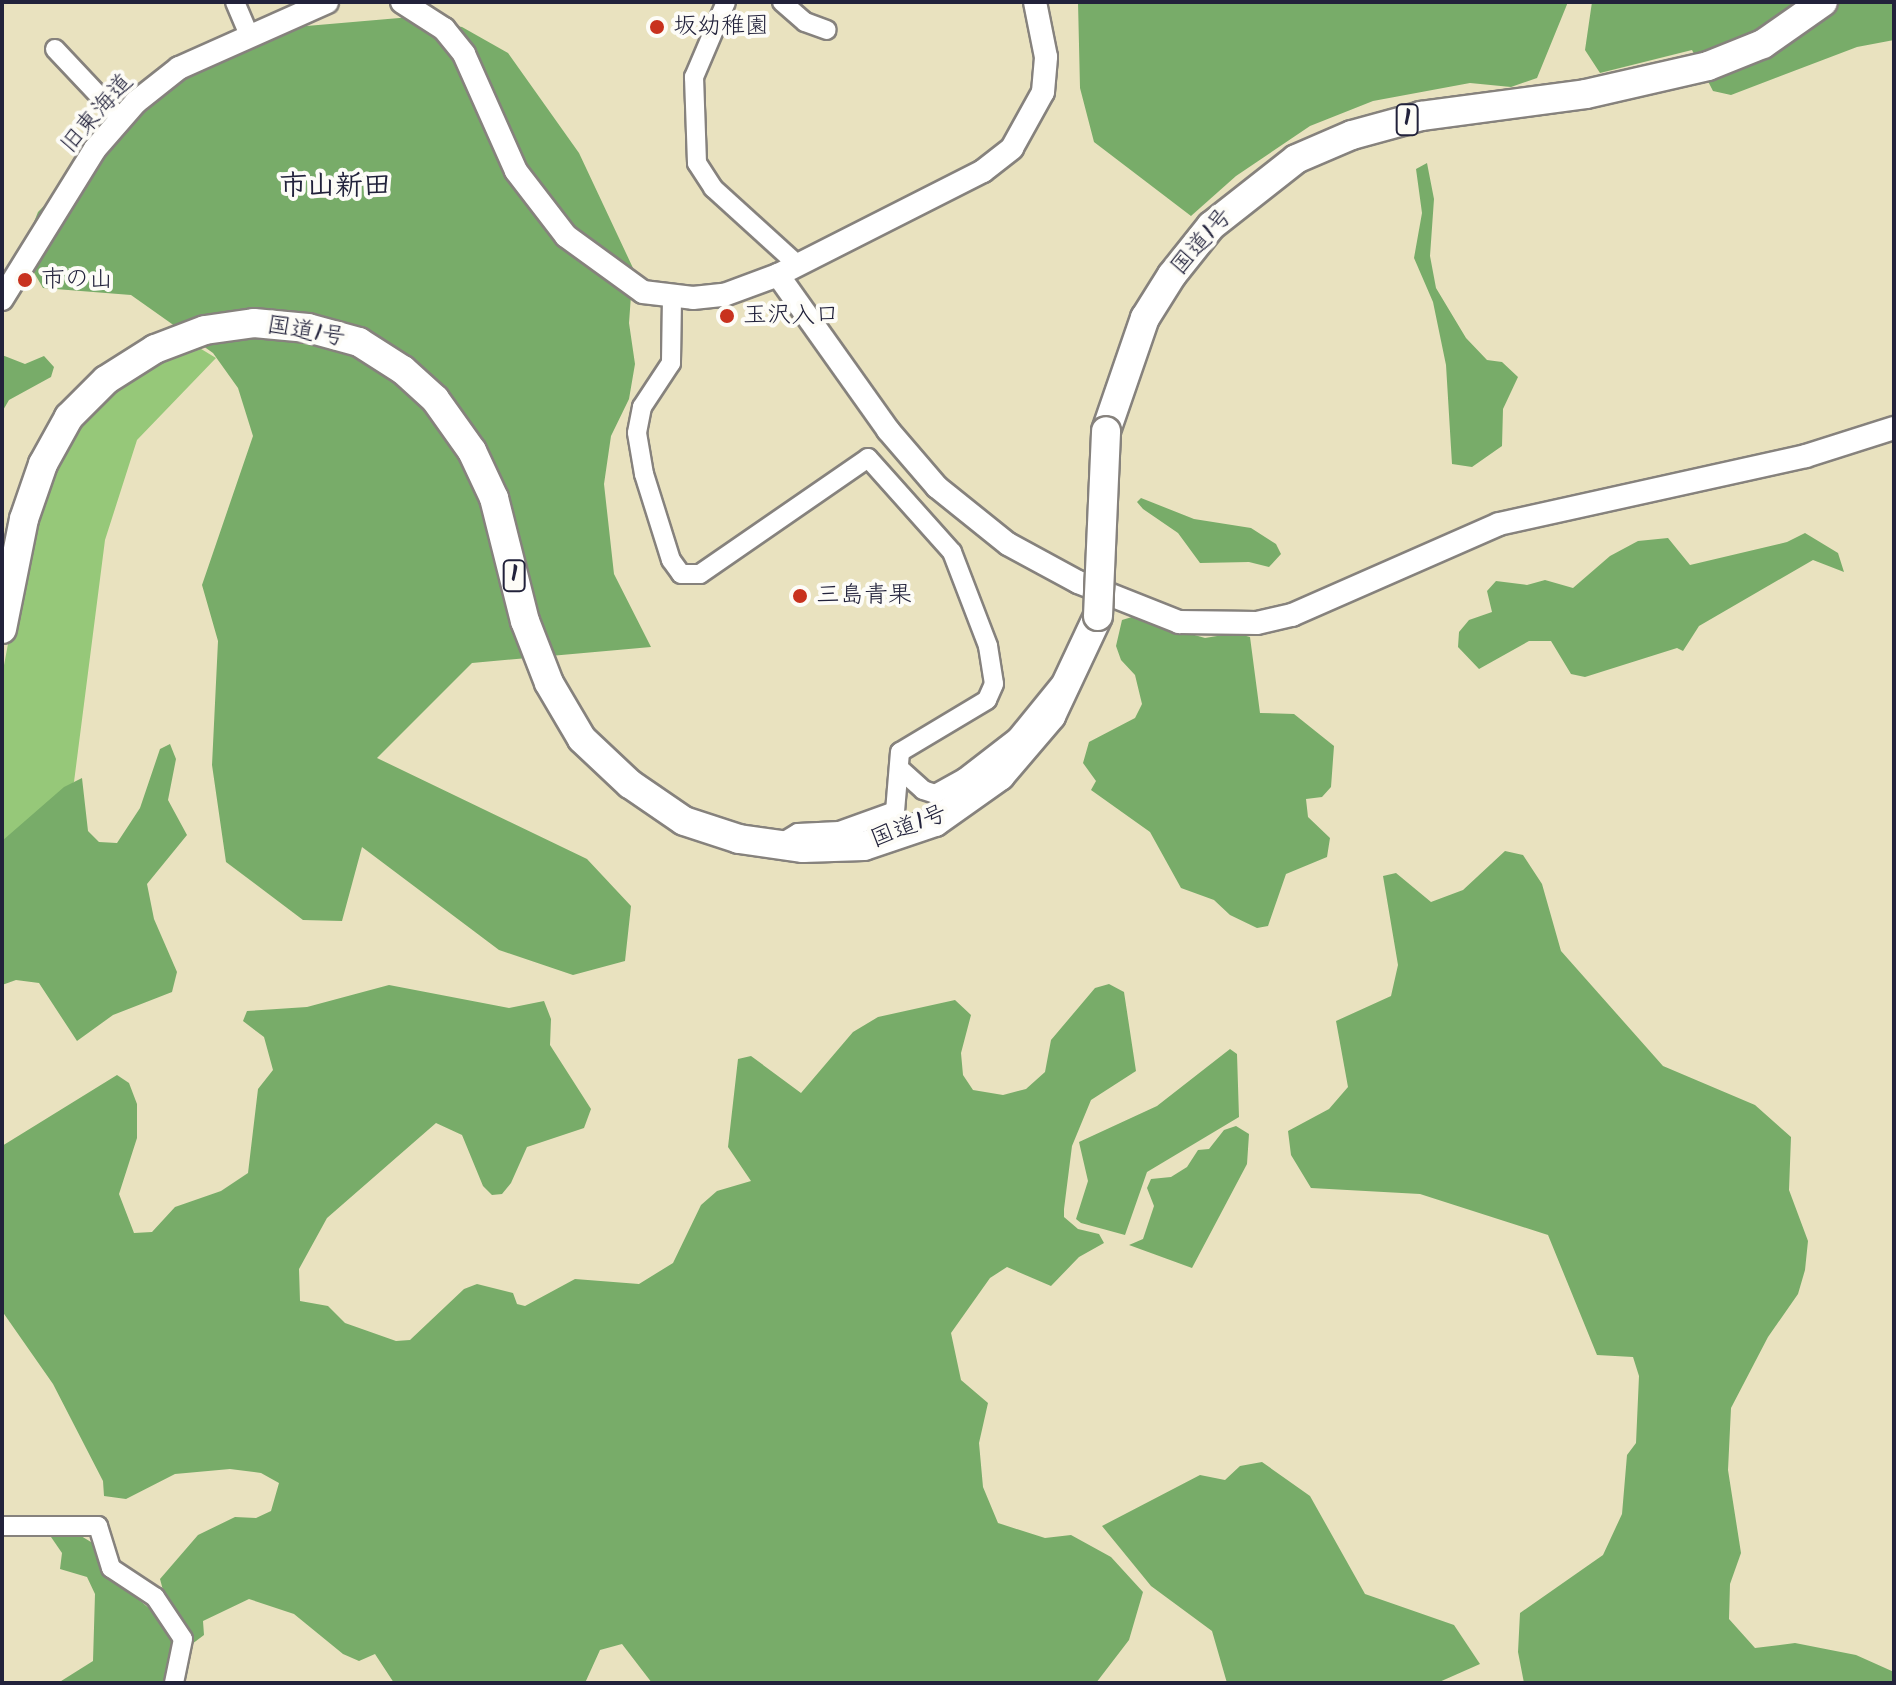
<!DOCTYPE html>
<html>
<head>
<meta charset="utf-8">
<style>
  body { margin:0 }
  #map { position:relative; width:1896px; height:1685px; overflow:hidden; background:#e9e2bf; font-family:Kalam,"Klee One",sans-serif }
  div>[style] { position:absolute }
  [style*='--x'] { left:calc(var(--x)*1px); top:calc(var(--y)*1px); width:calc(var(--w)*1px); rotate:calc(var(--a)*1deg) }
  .green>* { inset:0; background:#96c879 }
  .forest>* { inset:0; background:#78ac69 }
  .roads { filter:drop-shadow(2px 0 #86827d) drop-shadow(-2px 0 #86827d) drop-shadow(0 2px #86827d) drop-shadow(0 -2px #86827d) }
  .minor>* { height:18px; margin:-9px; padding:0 9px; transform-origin:9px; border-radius:9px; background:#fff }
  .tertiary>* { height:22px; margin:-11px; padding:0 11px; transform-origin:11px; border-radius:11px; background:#fff }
  .trunk>* { height:28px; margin:-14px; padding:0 14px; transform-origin:14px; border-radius:14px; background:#fff }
  .bridges { filter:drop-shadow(2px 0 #86827d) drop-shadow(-2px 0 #86827d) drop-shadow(0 2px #86827d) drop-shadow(0 -2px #86827d) }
  .trunk-bridge>* { height:28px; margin:-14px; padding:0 14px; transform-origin:14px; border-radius:14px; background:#fff }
  .dots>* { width:22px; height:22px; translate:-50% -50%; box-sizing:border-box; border:4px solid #fdfcf7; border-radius:50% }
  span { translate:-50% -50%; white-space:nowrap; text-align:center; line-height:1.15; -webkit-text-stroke:8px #fdfcf7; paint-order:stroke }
  .shield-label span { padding:2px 6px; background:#fdfcf7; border:2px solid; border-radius:6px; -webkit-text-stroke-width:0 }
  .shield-label { font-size:22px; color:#22223b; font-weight:700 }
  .poi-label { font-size:24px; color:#22223b }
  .left { translate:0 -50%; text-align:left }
  .street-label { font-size:24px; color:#22223b }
  .quarter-label { font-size:28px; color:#22223b; font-weight:700 }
  .frame { position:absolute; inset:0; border:4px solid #22223b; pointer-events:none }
</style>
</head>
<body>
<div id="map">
  <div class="green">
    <i style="clip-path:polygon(183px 338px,216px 358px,137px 440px,105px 540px,74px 782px,2px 847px,2px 676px,40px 472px,99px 386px)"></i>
  </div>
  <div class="forest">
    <i style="clip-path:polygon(1078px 2px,1568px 2px,1537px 78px,1511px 87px,1470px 83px,1373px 101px,1310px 126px,1236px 176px,1191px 216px,1094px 142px,1080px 88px)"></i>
    <i style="clip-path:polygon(1592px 2px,1894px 2px,1894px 40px,1857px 47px,1731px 95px,1713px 91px,1692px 50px,1600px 73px,1585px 50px)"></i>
    <i style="clip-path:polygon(411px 17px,462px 27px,508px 53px,579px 153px,633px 268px,629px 323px,635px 364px,629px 399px,611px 436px,604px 484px,614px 574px,651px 647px,472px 663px,377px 758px,587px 859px,631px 906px,625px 961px,573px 975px,499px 950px,362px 847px,342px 921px,303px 920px,226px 862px,212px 765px,218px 641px,202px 585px,253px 436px,238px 388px,213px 353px,131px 295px,43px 288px,22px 252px,38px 212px,152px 96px,260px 30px)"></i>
    <i style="clip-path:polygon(1427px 163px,1434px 199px,1430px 256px,1436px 288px,1466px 338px,1487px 360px,1502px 362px,1518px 377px,1503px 409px,1502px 446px,1472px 467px,1452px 464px,1446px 365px,1433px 302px,1414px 258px,1422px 213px,1416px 169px)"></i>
    <i style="clip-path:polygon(2px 355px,25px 364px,44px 356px,54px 367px,51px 377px,9px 400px,2px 412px)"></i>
    <i style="clip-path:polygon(1141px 498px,1194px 519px,1251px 528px,1276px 544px,1281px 554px,1269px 567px,1249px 562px,1200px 563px,1178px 533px,1143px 509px,1137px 502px)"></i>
    <i style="clip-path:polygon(1805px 533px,1838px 553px,1844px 572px,1813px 560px,1699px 626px,1683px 651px,1677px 648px,1585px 677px,1571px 674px,1551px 641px,1529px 641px,1479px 669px,1458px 647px,1459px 632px,1469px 620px,1492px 612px,1487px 591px,1496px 581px,1527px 585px,1545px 580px,1573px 588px,1610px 556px,1638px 541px,1668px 538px,1690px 565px,1787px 542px)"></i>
    <i style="clip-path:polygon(1132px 617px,1205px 638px,1235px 633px,1250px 637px,1260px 713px,1294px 714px,1334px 746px,1331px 787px,1322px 797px,1306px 799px,1308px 817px,1330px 838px,1327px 857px,1286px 874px,1268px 926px,1257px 928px,1230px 915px,1214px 900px,1181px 888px,1150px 832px,1091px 790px,1096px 781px,1083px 763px,1089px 742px,1135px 718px,1142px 704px,1135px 675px,1121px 660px,1116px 646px,1122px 620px)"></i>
    <i style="clip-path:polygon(170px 744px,176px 759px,168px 800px,187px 835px,147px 884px,154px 919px,177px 972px,172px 992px,113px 1015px,77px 1041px,39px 983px,16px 980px,2px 985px,2px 841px,64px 787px,82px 778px,88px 831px,99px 842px,117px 843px,140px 808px,160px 749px)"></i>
    <i style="clip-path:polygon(1505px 851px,1523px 855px,1542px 884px,1561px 951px,1663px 1066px,1755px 1105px,1791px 1137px,1789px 1190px,1808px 1241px,1805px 1270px,1798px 1294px,1768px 1337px,1731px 1408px,1728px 1470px,1741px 1553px,1730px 1584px,1729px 1619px,1755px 1648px,1795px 1643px,1856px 1655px,1894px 1672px,1894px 1683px,1524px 1683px,1518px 1652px,1520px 1613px,1603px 1555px,1622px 1514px,1627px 1455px,1636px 1443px,1639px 1376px,1633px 1357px,1597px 1355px,1548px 1235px,1420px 1194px,1311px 1188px,1291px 1155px,1288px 1131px,1329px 1109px,1348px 1087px,1336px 1021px,1391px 996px,1398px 965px,1383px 876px,1396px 873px,1431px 902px,1463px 890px)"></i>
    <i style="clip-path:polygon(1109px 984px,1124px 992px,1136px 1071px,1091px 1100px,1072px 1146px,1064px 1209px,1064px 1217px,1078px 1229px,1099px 1234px,1104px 1243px,1079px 1257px,1051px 1286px,1007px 1267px,990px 1278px,951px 1333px,961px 1380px,988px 1403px,979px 1443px,983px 1487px,998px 1523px,1045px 1538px,1071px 1535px,1111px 1557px,1143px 1592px,1129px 1640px,1096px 1683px,652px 1683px,622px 1644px,600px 1650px,585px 1683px,394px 1683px,375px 1654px,359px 1661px,343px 1654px,294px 1614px,249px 1599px,203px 1621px,204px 1635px,192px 1644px,167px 1605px,160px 1579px,198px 1535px,235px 1517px,256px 1518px,271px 1511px,279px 1483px,261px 1473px,230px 1469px,175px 1474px,126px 1499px,104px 1496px,103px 1481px,53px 1384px,2px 1311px,2px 1146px,117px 1075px,129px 1083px,137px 1104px,137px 1138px,119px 1194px,134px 1233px,152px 1232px,175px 1207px,221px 1191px,248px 1173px,258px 1089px,273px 1070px,264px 1037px,243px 1021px,247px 1011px,307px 1007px,389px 985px,509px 1008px,544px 1001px,551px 1019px,550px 1045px,591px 1109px,584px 1128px,527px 1147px,511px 1183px,502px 1194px,492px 1195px,483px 1186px,462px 1135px,436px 1123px,327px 1218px,299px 1269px,300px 1301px,328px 1306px,345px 1323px,396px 1341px,410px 1340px,464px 1289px,477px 1284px,513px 1293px,517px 1304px,525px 1306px,575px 1279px,639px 1284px,673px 1263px,701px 1205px,717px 1191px,751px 1181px,728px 1147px,738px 1059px,751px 1056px,801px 1093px,853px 1032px,878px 1017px,955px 1000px,971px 1015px,961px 1053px,963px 1075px,973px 1090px,1003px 1095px,1026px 1089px,1045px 1072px,1051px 1040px,1095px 988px)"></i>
    <i style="clip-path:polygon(1230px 1049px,1237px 1054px,1239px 1117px,1147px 1172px,1125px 1235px,1081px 1223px,1076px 1219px,1088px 1181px,1079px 1142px,1157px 1106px)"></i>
    <i style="clip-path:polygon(1236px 1126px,1249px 1134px,1247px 1164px,1192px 1268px,1129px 1245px,1143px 1239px,1154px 1206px,1147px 1188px,1151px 1179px,1171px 1177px,1187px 1167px,1198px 1150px,1209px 1149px,1224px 1130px)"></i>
    <i style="clip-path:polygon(1262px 1462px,1310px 1496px,1365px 1594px,1454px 1625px,1480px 1664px,1437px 1683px,1227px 1683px,1212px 1631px,1151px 1586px,1102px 1526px,1200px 1475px,1225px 1480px,1240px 1466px)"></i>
    <i style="clip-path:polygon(81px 1536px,96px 1545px,105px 1572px,155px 1613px,175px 1638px,169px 1683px,58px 1683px,93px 1661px,95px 1594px,87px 1577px,60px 1569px,62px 1553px,51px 1537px)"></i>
  </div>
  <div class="roads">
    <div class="minor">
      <i style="--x:235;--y:2;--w:36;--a:67"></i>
      <i style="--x:726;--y:2;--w:82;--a:113.1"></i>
      <i style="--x:694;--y:77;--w:86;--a:88"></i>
      <i style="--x:697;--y:163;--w:30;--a:57"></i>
      <i style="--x:713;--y:188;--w:115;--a:42.2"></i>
      <i style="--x:782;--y:2;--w:30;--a:41"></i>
      <i style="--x:805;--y:22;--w:23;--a:20"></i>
      <i style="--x:55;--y:49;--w:96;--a:46.7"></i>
      <i style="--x:672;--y:298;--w:65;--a:90.9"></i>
      <i style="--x:671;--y:363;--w:53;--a:123.4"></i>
      <i style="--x:642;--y:407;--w:26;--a:101"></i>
      <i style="--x:637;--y:433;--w:42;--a:80.3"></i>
      <i style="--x:644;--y:474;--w:90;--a:72.6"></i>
      <i style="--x:671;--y:560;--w:17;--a:54"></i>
      <i style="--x:681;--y:574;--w:19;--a:0"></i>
      <i style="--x:700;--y:574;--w:204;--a:-34.6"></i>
      <i style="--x:868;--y:458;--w:126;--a:48.2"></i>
      <i style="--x:952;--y:552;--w:101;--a:69"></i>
      <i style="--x:988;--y:646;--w:38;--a:81"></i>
      <i style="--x:994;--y:684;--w:17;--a:114"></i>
      <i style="--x:987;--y:700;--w:101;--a:149.1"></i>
      <i style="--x:900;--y:752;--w:59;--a:94.8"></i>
      <i style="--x:895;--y:811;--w:59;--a:160.3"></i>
      <i style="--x:839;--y:831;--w:41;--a:177.2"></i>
      <i style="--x:798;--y:833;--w:23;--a:149"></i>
      <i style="--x:900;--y:769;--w:31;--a:42"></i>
      <i style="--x:923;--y:790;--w:13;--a:18"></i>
      <i style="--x:935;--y:794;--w:33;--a:-29"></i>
      <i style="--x:964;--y:778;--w:67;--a:-37.7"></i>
      <i style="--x:1017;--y:737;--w:68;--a:-50.9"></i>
      <i style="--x:2;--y:1526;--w:96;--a:0"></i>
      <i style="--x:98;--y:1526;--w:44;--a:72.8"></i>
      <i style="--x:111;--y:1568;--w:53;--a:33.4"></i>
      <i style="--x:155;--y:1597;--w:50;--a:56.3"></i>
      <i style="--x:183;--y:1639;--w:45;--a:101.6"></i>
    </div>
    <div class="tertiary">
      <i style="--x:402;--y:2;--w:50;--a:32.7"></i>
      <i style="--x:444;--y:29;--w:32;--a:51"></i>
      <i style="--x:464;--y:54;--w:128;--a:66"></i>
      <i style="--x:516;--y:171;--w:82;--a:52.4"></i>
      <i style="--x:566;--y:236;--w:95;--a:36"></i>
      <i style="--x:643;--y:292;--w:50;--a:6.8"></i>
      <i style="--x:693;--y:298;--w:31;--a:-6"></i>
      <i style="--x:724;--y:295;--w:58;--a:-20.3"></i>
      <i style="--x:778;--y:275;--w:230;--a:-26.9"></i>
      <i style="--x:983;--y:171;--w:37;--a:-38"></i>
      <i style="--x:1012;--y:148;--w:64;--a:-61"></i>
      <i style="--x:1043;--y:92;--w:35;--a:-85"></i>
      <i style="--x:1046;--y:57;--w:56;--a:-101.3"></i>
      <i style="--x:778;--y:275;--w:190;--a:54.6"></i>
      <i style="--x:888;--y:430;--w:75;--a:49.3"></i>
      <i style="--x:937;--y:487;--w:91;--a:38.8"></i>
      <i style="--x:1008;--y:544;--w:80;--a:28.5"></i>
      <i style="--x:1078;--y:582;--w:109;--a:21.6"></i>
      <i style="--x:1179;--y:622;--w:78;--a:0.7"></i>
      <i style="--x:1257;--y:623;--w:36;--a:-13"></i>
      <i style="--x:1292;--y:615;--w:226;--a:-23.7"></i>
      <i style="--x:1499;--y:524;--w:314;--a:-12.5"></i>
      <i style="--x:1806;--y:456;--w:92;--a:-17.7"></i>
      <i style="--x:2;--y:299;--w:176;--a:-58.2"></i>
      <i style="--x:95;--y:149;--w:62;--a:-48.9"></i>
      <i style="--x:136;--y:102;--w:55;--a:-38.3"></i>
      <i style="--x:179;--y:68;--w:162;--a:-24"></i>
    </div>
    <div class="trunk">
      <i style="--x:1106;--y:431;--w:120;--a:-71"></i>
      <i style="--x:1145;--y:318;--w:51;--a:-57.9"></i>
      <i style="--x:1172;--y:275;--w:63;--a:-51.5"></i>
      <i style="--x:1211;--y:226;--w:108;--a:-38.2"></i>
      <i style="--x:1296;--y:159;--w:61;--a:-23.2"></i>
      <i style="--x:1352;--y:135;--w:72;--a:-15.4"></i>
      <i style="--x:1421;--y:116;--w:166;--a:-7.6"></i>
      <i style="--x:1586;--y:94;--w:125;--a:-12.9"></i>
      <i style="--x:1708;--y:66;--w:59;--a:-21.8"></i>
      <i style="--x:1763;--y:44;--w:73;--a:-35"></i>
      <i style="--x:2;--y:629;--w:112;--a:-78.7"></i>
      <i style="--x:24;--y:519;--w:58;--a:-70.9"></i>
      <i style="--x:43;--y:464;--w:54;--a:-61"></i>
      <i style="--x:69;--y:417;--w:52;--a:-45"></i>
      <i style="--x:106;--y:380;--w:58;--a:-32.3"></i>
      <i style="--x:155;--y:349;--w:53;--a:-20.8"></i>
      <i style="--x:205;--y:330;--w:49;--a:-8.1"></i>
      <i style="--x:254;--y:323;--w:54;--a:5.3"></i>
      <i style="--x:308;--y:328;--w:53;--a:15.4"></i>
      <i style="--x:359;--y:342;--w:52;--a:32.5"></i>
      <i style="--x:403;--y:370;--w:43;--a:42.2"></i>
      <i style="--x:435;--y:399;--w:64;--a:54.6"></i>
      <i style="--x:472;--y:451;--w:52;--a:64.9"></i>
      <i style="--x:494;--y:498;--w:127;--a:75.9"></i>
      <i style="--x:525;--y:621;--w:66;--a:68.8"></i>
      <i style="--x:549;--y:683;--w:65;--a:59.5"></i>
      <i style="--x:582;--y:739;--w:66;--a:43.2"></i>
      <i style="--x:630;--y:784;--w:65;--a:34.4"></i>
      <i style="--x:684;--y:821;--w:58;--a:18.1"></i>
      <i style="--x:739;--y:839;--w:65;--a:8"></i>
      <i style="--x:803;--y:848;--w:61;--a:-1.9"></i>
      <i style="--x:864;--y:846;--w:75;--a:-18.7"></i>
      <i style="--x:935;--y:822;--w:80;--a:-35.3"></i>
      <i style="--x:1000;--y:776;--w:79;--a:-49.6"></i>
      <i style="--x:1051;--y:716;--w:110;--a:-64.8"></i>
    </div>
  </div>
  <div class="bridges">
    <div class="trunk-bridge">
      <i style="--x:1098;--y:616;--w:185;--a:-87.5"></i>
    </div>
  </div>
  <div class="dots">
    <i style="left:657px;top:27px;background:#c8321e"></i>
    <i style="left:25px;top:280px;background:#c8321e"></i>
    <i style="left:727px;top:316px;background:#c8321e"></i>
    <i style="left:800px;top:596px;background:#c8321e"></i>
  </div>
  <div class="shield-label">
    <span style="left:1407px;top:120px">1</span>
    <span style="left:514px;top:576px">1</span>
  </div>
  <div class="poi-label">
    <span class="left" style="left:673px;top:27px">坂幼稚園</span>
    <span class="left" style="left:41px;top:280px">市の山</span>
    <span class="left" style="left:743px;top:316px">玉沢入口</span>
    <span class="left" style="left:816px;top:596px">三島青果</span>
  </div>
  <div class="street-label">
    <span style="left:97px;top:114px;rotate:-49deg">旧東海道</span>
    <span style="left:1202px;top:242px;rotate:-49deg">国道1号</span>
    <span style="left:306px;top:332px;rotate:10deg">国道1号</span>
    <span style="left:909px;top:827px;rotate:-21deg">国道1号</span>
  </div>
  <div class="quarter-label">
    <span style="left:335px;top:187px">市山新田</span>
  </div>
  <div class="frame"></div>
</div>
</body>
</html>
